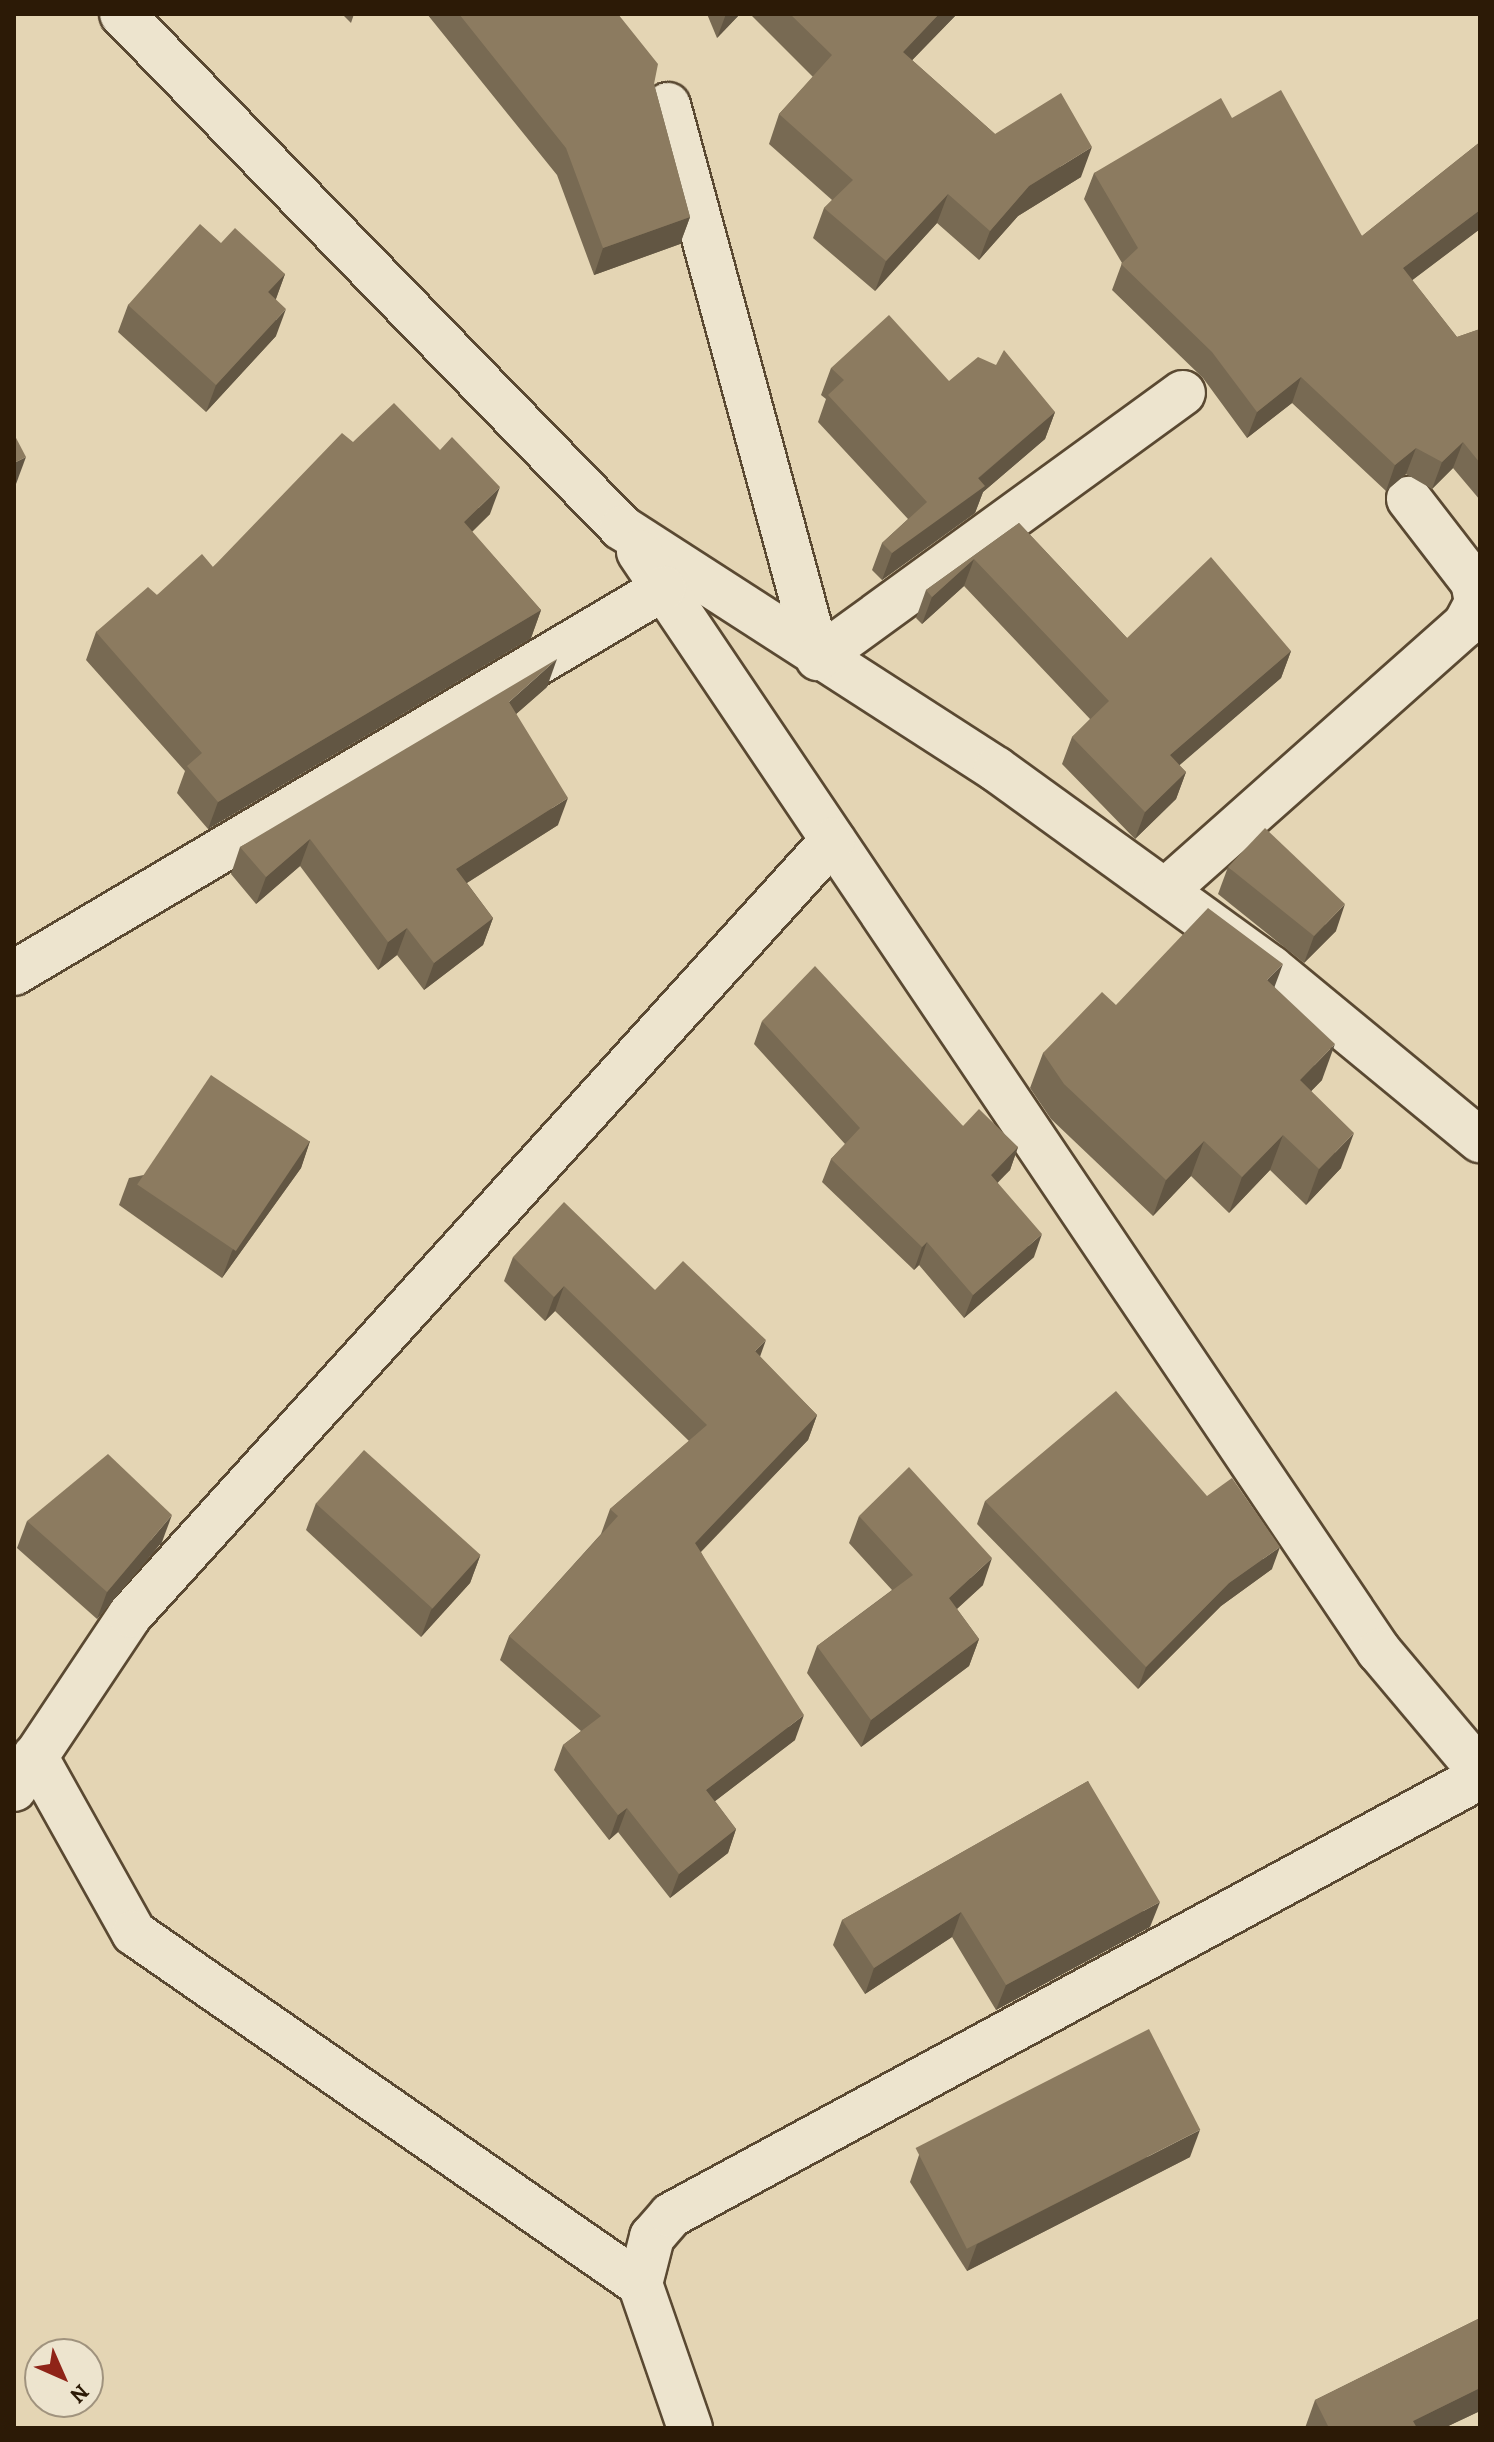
<!DOCTYPE html>
<html>
<head>
<meta charset="utf-8">
<style>
  body { margin:0 }
  #map { position:relative; width:1494px; height:2442px; overflow:hidden; background:#e4d5b4; font-family:Alegreya,serif }
  div>[style] { position:absolute }
  [style*='--x'] { left:calc(var(--x)*1px); top:calc(var(--y)*1px); width:calc(var(--w)*1px); rotate:calc(var(--a)*1deg) }
  .roads { filter:drop-shadow(2px 0 #5a4932) drop-shadow(-2px 0 #5a4932) drop-shadow(0 2px #5a4932) drop-shadow(0 -2px #5a4932) }
  .minor>* { height:44px; margin:-22px; padding:0 22px; transform-origin:22px; border-radius:22px; background:#ede4ce }
  .wall>* { inset:0; background:#786a53 }
  .shaded-wall>* { inset:0; background:#625643 }
  .building>* { inset:0; background:#8c7b60; transform-origin:0 0 }
  span { translate:-50% -50%; white-space:nowrap; text-align:center; line-height:1.15; -webkit-text-stroke:6px #ede4ce; paint-order:stroke }
  .frame { position:absolute; inset:0; border:16px solid #2c1a06; pointer-events:none }
  .north { position:absolute; left:24px; top:2338px; width:80px; height:80px; box-sizing:border-box; background:#ede4ce; border:2px solid #a0937e; border-radius:50%; rotate:135deg; font-size:22px; font-weight:700; line-height:32px; text-align:center; color:#2c1a06 }
  .north::after { content:''; display:block; margin:auto; width:28px; height:36px; background:#8f2418; clip-path:polygon(50% 0,100% 100%,50% 72%,0 100%) }
</style>
</head>
<body>
<div id="map">
  <div class="roads">
    <div class="minor">
      <i style="--x:122;--y:14;--w:717;--a:45.79"></i>
      <i style="--x:622;--y:528;--w:445;--a:32.8"></i>
      <i style="--x:996;--y:769;--w:339;--a:35.9"></i>
      <i style="--x:1271;--y:968;--w:271;--a:39.5"></i>
      <i style="--x:668;--y:105;--w:573;--a:74.82"></i>
      <i style="--x:818;--y:658;--w:451;--a:-36"></i>
      <i style="--x:639;--y:552;--w:1325;--a:56.05"></i>
      <i style="--x:1379;--y:1651;--w:157;--a:49.9"></i>
      <i style="--x:1165;--y:891;--w:401;--a:-41.6"></i>
      <i style="--x:1465;--y:625;--w:26;--a:-62"></i>
      <i style="--x:1477;--y:602;--w:20;--a:-101"></i>
      <i style="--x:1473;--y:582;--w:105;--a:-127.6"></i>
      <i style="--x:14;--y:973;--w:755;--a:-30.64"></i>
      <i style="--x:35;--y:1756;--w:203;--a:60.8"></i>
      <i style="--x:134;--y:1933;--w:616;--a:34.75"></i>
      <i style="--x:14;--y:1789;--w:209;--a:-56.3"></i>
      <i style="--x:130;--y:1615;--w:1046;--a:-47.79"></i>
      <i style="--x:690;--y:2428;--w:152;--a:-109.1"></i>
      <i style="--x:640;--y:2284;--w:49;--a:-75.7"></i>
      <i style="--x:652;--y:2237;--w:29;--a:-49"></i>
      <i style="--x:671;--y:2215;--w:920;--a:-28.43"></i>
    </div>
  </div>
  <div class="wall">
    <i style="clip-path:polygon(342px 14px,354px 14px,351px 23px)"></i>
    <i style="clip-path:polygon(427px 14px,618px 14px,654px 84px,690px 217px,680px 244px,594px 275px,557px 175px)"></i>
    <i style="clip-path:polygon(707px 14px,740px 14px,717px 38px)"></i>
    <i style="clip-path:polygon(750px 14px,957px 14px,912px 60px,995px 134px,1081px 177px,1018px 216px,979px 260px,937px 223px,875px 291px,813px 238px,824px 208px,832px 200px,769px 144px,779px 114px,813px 77px)"></i>
    <i style="clip-path:polygon(1232px 118px,1362px 236px,1480px 142px,1480px 229px,1412px 280px,1457px 337px,1480px 329px,1480px 500px,1453px 468px,1432px 489px,1406px 474px,1386px 491px,1292px 403px,1247px 438px,1203px 378px,1112px 290px,1122px 263px,1084px 199px,1094px 173px)"></i>
    <i style="clip-path:polygon(221px 243px,285px 274px,276px 299px,276px 336px,206px 412px,118px 332px,128px 305px)"></i>
    <i style="clip-path:polygon(831px 368px,949px 381px,1055px 412px,1045px 439px,983px 492px,975px 513px,882px 580px,872px 570px,882px 543px,908px 519px,818px 422px,826px 399px,821px 395px)"></i>
    <i style="clip-path:polygon(353px 442px,490px 514px,472px 532px,541px 610px,531px 638px,208px 829px,177px 793px,185px 771px,86px 660px,96px 632px,157px 595px,213px 567px)"></i>
    <i style="clip-path:polygon(1019px 523px,1127px 638px,1291px 651px,1281px 678px,1179px 765px,1186px 772px,1176px 799px,1135px 839px,1062px 764px,1072px 737px,1090px 719px,964px 586px,922px 624px,916px 618px,926px 590px)"></i>
    <i style="clip-path:polygon(547px 687px,516px 714px,558px 825px,467px 883px,493px 918px,483px 945px,424px 990px,397px 955px,378px 970px,300px 866px,256px 904px,231px 874px,240px 847px)"></i>
    <i style="clip-path:polygon(1228px 867px,1336px 931px,1304px 963px,1218px 894px)"></i>
    <i style="clip-path:polygon(1274px 986px,1322px 1080px,1311px 1091px,1341px 1168px,1306px 1205px,1270px 1170px,1229px 1213px,1191px 1176px,1153px 1216px,1051px 1119px,1030px 1088px,1043px 1053px,1116px 1005px)"></i>
    <i style="clip-path:polygon(762px 1021px,963px 1126px,1018px 1147px,1010px 1170px,997px 1182px,1034px 1257px,964px 1318px,919px 1265px,914px 1270px,822px 1182px,831px 1159px,845px 1144px,754px 1044px)"></i>
    <i style="clip-path:polygon(310px 1141px,301px 1168px,222px 1278px,119px 1205px,129px 1178px)"></i>
    <i style="clip-path:polygon(513px 1257px,655px 1290px,760px 1357px,817px 1415px,808px 1440px,701px 1552px,795px 1740px,715px 1801px,736px 1829px,728px 1853px,670px 1898px,618px 1832px,609px 1840px,554px 1770px,563px 1745px,581px 1731px,500px 1660px,509px 1636px,601px 1534px,610px 1509px,689px 1441px,555px 1311px,545px 1321px,504px 1281px)"></i>
    <i style="clip-path:polygon(1207px 1496px,1272px 1569px,1221px 1606px,1138px 1689px,977px 1524px,985px 1501px)"></i>
    <i style="clip-path:polygon(316px 1503px,480px 1556px,470px 1583px,421px 1637px,306px 1530px)"></i>
    <i style="clip-path:polygon(859px 1516px,983px 1585px,957px 1609px,979px 1639px,969px 1666px,861px 1747px,807px 1673px,817px 1646px,892px 1590px,849px 1543px)"></i>
    <i style="clip-path:polygon(27px 1521px,162px 1542px,97px 1619px,17px 1548px)"></i>
    <i style="clip-path:polygon(1088px 1781px,1150px 1927px,996px 2010px,952px 1937px,865px 1994px,833px 1945px,842px 1920px)"></i>
    <i style="clip-path:polygon(919px 2155px,1190px 2157px,967px 2271px,910px 2182px)"></i>
    <i style="clip-path:polygon(1480px 2318px,1480px 2411px,1444px 2428px,1305px 2428px,1315px 2400px)"></i>
  </div>
  <div class="shaded-wall">
    <i style="clip-path:polygon(726px 14px,740px 14px,717px 38px)"></i>
    <i style="clip-path:polygon(939px 14px,957px 14px,892px 81px,903px 52px)"></i>
    <i style="clip-path:polygon(1092px 147px,1081px 177px,1018px 216px,979px 260px,990px 231px,1029px 186px)"></i>
    <i style="clip-path:polygon(948px 194px,937px 223px,875px 291px,886px 261px)"></i>
    <i style="clip-path:polygon(1480px 210px,1480px 229px,1394px 294px,1403px 268px)"></i>
    <i style="clip-path:polygon(690px 217px,680px 244px,594px 275px,603px 248px)"></i>
    <i style="clip-path:polygon(285px 274px,275px 301px,268px 292px)"></i>
    <i style="clip-path:polygon(286px 309px,276px 336px,206px 412px,216px 385px)"></i>
    <i style="clip-path:polygon(1301px 377px,1292px 403px,1247px 438px,1257px 412px)"></i>
    <i style="clip-path:polygon(1055px 412px,1045px 439px,983px 492px,975px 513px,882px 580px,892px 553px)"></i>
    <i style="clip-path:polygon(1463px 442px,1453px 468px,1432px 489px,1442px 462px)"></i>
    <i style="clip-path:polygon(1416px 448px,1406px 474px,1386px 491px,1395px 465px)"></i>
    <i style="clip-path:polygon(26px 457px,16px 484px,14px 485px,14px 463px)"></i>
    <i style="clip-path:polygon(500px 487px,490px 514px,454px 549px,464px 522px)"></i>
    <i style="clip-path:polygon(974px 559px,964px 586px,922px 624px,932px 597px)"></i>
    <i style="clip-path:polygon(541px 610px,531px 638px,208px 829px,218px 802px)"></i>
    <i style="clip-path:polygon(1291px 651px,1281px 678px,1160px 782px,1170px 755px)"></i>
    <i style="clip-path:polygon(557px 659px,547px 687px,499px 729px,509px 702px)"></i>
    <i style="clip-path:polygon(1186px 772px,1176px 799px,1135px 839px,1145px 812px)"></i>
    <i style="clip-path:polygon(568px 798px,558px 825px,446px 896px,456px 869px)"></i>
    <i style="clip-path:polygon(310px 839px,300px 866px,256px 904px,266px 877px)"></i>
    <i style="clip-path:polygon(1345px 904px,1336px 931px,1304px 963px,1314px 936px)"></i>
    <i style="clip-path:polygon(493px 918px,483px 945px,424px 990px,434px 963px)"></i>
    <i style="clip-path:polygon(407px 928px,397px 955px,378px 970px,388px 942px)"></i>
    <i style="clip-path:polygon(1283px 964px,1270px 999px,1267px 980px)"></i>
    <i style="clip-path:polygon(1335px 1044px,1322px 1080px,1287px 1116px,1300px 1080px)"></i>
    <i style="clip-path:polygon(1354px 1133px,1341px 1168px,1306px 1205px,1319px 1169px)"></i>
    <i style="clip-path:polygon(1283px 1135px,1270px 1170px,1229px 1213px,1242px 1177px)"></i>
    <i style="clip-path:polygon(310px 1141px,301px 1168px,222px 1278px,232px 1251px)"></i>
    <i style="clip-path:polygon(1204px 1141px,1191px 1176px,1153px 1216px,1166px 1180px)"></i>
    <i style="clip-path:polygon(1018px 1147px,1010px 1170px,983px 1198px,991px 1175px)"></i>
    <i style="clip-path:polygon(1042px 1234px,1034px 1257px,964px 1318px,973px 1295px)"></i>
    <i style="clip-path:polygon(927px 1242px,919px 1265px,914px 1270px,922px 1247px)"></i>
    <i style="clip-path:polygon(564px 1286px,555px 1311px,545px 1321px,554px 1297px)"></i>
    <i style="clip-path:polygon(766px 1340px,757px 1365px,755px 1351px)"></i>
    <i style="clip-path:polygon(817px 1415px,808px 1440px,686px 1567px,695px 1543px)"></i>
    <i style="clip-path:polygon(172px 1515px,162px 1542px,97px 1619px,107px 1592px)"></i>
    <i style="clip-path:polygon(1280px 1547px,1272px 1569px,1221px 1606px,1138px 1689px,1146px 1667px,1229px 1583px)"></i>
    <i style="clip-path:polygon(480px 1556px,470px 1583px,421px 1637px,431px 1610px)"></i>
    <i style="clip-path:polygon(992px 1558px,983px 1585px,939px 1625px,949px 1598px)"></i>
    <i style="clip-path:polygon(979px 1639px,969px 1666px,861px 1747px,871px 1720px)"></i>
    <i style="clip-path:polygon(804px 1715px,795px 1740px,697px 1815px,706px 1790px)"></i>
    <i style="clip-path:polygon(627px 1808px,618px 1832px,609px 1840px,618px 1815px)"></i>
    <i style="clip-path:polygon(736px 1829px,728px 1853px,670px 1898px,679px 1874px)"></i>
    <i style="clip-path:polygon(1160px 1902px,1150px 1927px,996px 2010px,1006px 1985px)"></i>
    <i style="clip-path:polygon(961px 1912px,952px 1937px,865px 1994px,874px 1968px)"></i>
    <i style="clip-path:polygon(1200px 2130px,1190px 2157px,967px 2271px,977px 2244px)"></i>
    <i style="clip-path:polygon(1480px 2388px,1480px 2411px,1444px 2428px,1410px 2428px,1413px 2421px)"></i>
  </div>
  <div class="building">
    <i style="clip-path:polygon(459px 14px,618px 14px,658px 64px,654px 84px,690px 217px,603px 248px,566px 148px)"></i>
    <i style="clip-path:polygon(790px 14px,939px 14px,903px 52px,995px 134px,1061px 93px,1092px 147px,1029px 186px,990px 231px,948px 194px,886px 261px,824px 208px,853px 180px,779px 114px,832px 55px)"></i>
    <i style="clip-path:polygon(1281px 90px,1362px 236px,1480px 142px,1480px 210px,1403px 268px,1457px 337px,1480px 329px,1480px 463px,1463px 442px,1442px 462px,1416px 448px,1395px 465px,1301px 377px,1257px 412px,1212px 352px,1121px 264px,1138px 248px,1094px 173px,1221px 98px,1232px 118px)"></i>
    <i style="clip-path:polygon(200px 224px,221px 243px,235px 228px,285px 274px,268px 292px,286px 309px,216px 385px,128px 305px)"></i>
    <i style="clip-path:polygon(889px 315px,949px 381px,978px 357px,996px 365px,1004px 350px,1055px 412px,978px 478px,985px 486px,892px 553px,882px 543px,927px 502px,828px 395px,844px 380px,831px 368px)"></i>
    <i style="clip-path:polygon(394px 403px,440px 450px,452px 437px,500px 487px,464px 522px,541px 610px,218px 802px,187px 766px,202px 753px,96px 632px,148px 587px,157px 595px,202px 554px,213px 567px,342px 433px,353px 442px)"></i>
    <i style="clip-path:polygon(14px 434px,26px 457px,14px 463px)"></i>
    <i style="clip-path:polygon(1019px 523px,1127px 638px,1211px 557px,1291px 651px,1170px 755px,1186px 772px,1145px 812px,1072px 737px,1109px 701px,974px 559px,932px 597px,926px 590px)"></i>
    <i style="clip-path:polygon(557px 659px,509px 702px,568px 798px,456px 869px,493px 918px,434px 963px,407px 928px,388px 942px,310px 839px,266px 877px,240px 847px)"></i>
    <i style="clip-path:polygon(1265px 828px,1345px 904px,1314px 936px,1228px 867px)"></i>
    <i style="clip-path:polygon(1208px 908px,1283px 964px,1267px 980px,1335px 1044px,1300px 1080px,1354px 1133px,1319px 1169px,1283px 1135px,1242px 1177px,1204px 1141px,1166px 1180px,1064px 1084px,1043px 1053px,1102px 992px,1116px 1005px)"></i>
    <i style="clip-path:polygon(815px 966px,963px 1126px,979px 1109px,1018px 1147px,991px 1175px,1042px 1234px,973px 1295px,927px 1242px,922px 1247px,831px 1159px,860px 1128px,762px 1021px)"></i>
    <i style="left:211px;top:1075px;width:119px;height:132px;rotate:34deg"></i>
    <i style="clip-path:polygon(564px 1202px,655px 1290px,683px 1261px,766px 1340px,755px 1351px,817px 1415px,695px 1543px,804px 1715px,706px 1790px,736px 1829px,679px 1874px,627px 1808px,618px 1815px,563px 1745px,601px 1716px,509px 1636px,618px 1516px,610px 1509px,707px 1425px,564px 1286px,554px 1297px,513px 1257px)"></i>
    <i style="clip-path:polygon(1116px 1391px,1207px 1496px,1232px 1478px,1280px 1547px,1229px 1583px,1146px 1667px,985px 1501px)"></i>
    <i style="left:364px;top:1450px;width:157px;height:72px;rotate:42deg"></i>
    <i style="clip-path:polygon(108px 1454px,172px 1515px,107px 1592px,27px 1521px)"></i>
    <i style="clip-path:polygon(909px 1467px,992px 1558px,949px 1598px,979px 1639px,871px 1720px,817px 1646px,913px 1575px,859px 1516px)"></i>
    <i style="clip-path:polygon(1088px 1781px,1160px 1902px,1006px 1985px,961px 1912px,874px 1968px,842px 1920px)"></i>
    <i style="left:1149px;top:2029px;width:113px;height:262px;rotate:63deg"></i>
    <i style="clip-path:polygon(1480px 2318px,1480px 2388px,1413px 2421px,1417px 2428px,1329px 2428px,1315px 2400px)"></i>
  </div>
  <div class="frame"></div>
  <div class="north">N</div>
</div>
</body>
</html>
